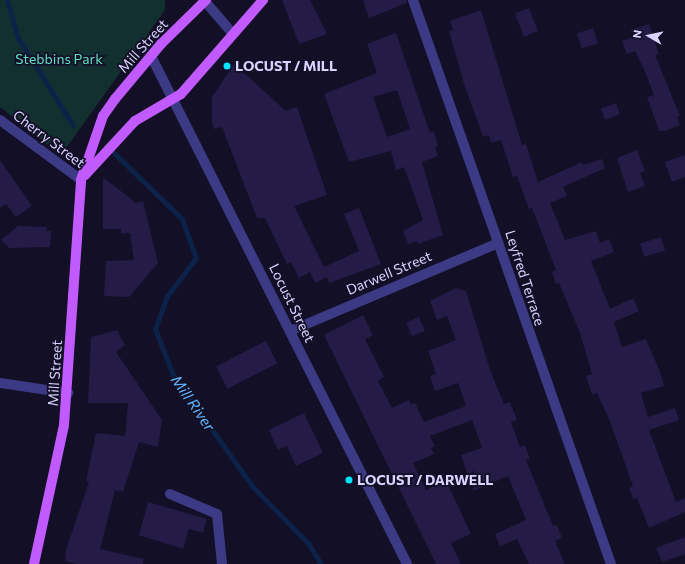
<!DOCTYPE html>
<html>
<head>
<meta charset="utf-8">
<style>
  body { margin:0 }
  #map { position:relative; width:685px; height:564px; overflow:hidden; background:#130f26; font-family:Commissioner,sans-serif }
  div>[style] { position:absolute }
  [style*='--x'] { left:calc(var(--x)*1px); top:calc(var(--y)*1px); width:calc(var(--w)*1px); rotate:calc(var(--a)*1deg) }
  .green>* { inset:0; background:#12302f }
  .stream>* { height:5px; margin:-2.5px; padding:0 2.5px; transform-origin:2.5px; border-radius:2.5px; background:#0c2248 }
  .building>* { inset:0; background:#241b47; transform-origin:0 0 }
  .minor>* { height:10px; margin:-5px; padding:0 5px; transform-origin:5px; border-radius:5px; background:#3d3a85 }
  .major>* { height:10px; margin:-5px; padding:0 5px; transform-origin:5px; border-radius:5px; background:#c25bff }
  .dots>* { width:11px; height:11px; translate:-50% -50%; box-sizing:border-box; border:2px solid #130f26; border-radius:50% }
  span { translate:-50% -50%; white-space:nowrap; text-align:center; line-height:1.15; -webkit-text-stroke:3.5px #130f26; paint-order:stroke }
  .street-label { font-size:14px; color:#d9d4ff }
  .park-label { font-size:14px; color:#5fe0c0 }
  .poi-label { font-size:14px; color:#d9d4ff; font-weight:700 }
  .left { translate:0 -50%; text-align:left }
  .water-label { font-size:15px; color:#62b6ff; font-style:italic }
  .north { position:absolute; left:629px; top:16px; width:40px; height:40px; -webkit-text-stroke:3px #130f26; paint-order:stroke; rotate:279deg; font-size:11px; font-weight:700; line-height:16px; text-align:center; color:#d9d4ff }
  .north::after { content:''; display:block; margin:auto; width:14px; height:18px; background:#d9d4ff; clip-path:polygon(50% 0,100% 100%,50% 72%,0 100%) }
</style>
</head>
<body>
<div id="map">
  <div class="green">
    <i style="clip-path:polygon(0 0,165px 0,165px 10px,61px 155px,0 107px)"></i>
  </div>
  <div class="stream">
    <i style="--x:7;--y:0;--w:40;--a:74"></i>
    <i style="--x:18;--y:38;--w:103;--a:57.7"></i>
    <i style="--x:114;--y:153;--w:95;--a:44.1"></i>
    <i style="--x:182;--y:219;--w:41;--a:70.3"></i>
    <i style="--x:196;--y:258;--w:48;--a:127.3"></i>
    <i style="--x:167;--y:296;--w:35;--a:110"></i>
    <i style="--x:155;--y:329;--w:49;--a:68.6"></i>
    <i style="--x:173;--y:375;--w:138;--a:54.5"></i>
    <i style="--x:253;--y:487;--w:78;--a:45.5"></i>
    <i style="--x:308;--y:543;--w:25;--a:58"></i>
  </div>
  <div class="building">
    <i style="clip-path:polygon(282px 0,310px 0,327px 34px,299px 44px)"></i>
    <i style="clip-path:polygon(363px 0,407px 0,407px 3px,369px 18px)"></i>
    <i style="left:529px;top:8px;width:25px;height:15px;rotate:69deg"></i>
    <i style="clip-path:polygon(481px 10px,522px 145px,526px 144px,538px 182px,582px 162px,583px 165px,602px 159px,605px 168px,563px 187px,567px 196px,550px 203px,565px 240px,596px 231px,600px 243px,609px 239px,614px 252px,591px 261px,610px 309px,633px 298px,639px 311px,614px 322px,622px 347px,646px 339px,660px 372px,664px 386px,641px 393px,648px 417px,675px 408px,679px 420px,649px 430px,676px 502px,685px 498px,685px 512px,649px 528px,637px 498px,633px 499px,629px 488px,633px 486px,609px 419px,597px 393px,592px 394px,586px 376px,592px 374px,580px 333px,559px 283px,556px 284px,552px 272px,556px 270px,532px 208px,529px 209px,517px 176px,513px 177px,501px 140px,491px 143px,489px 135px,483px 137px,464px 84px,449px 31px,453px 30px,450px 21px)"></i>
    <i style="clip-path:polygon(649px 24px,659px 54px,655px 55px,680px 116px,677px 117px,680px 125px,665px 131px,659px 131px,647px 97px,654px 95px,644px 69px,635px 51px,627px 54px,622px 41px,633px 37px,631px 30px)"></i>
    <i style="left:593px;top:28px;width:16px;height:17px;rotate:72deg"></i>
    <i style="clip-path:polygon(evenodd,396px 33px,430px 133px,434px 131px,438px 146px,435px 147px,438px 156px,422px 162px,443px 235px,418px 244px,417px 241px,408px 244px,403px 231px,423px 220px,404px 167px,396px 170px,391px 151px,349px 162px,324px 94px,377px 73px,367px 44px,396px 33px,397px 90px,410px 129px,387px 137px,373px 97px,397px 90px)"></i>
    <i style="clip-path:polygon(234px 64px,286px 111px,297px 107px,327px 195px,294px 206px,324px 267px,359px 251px,344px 214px,359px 208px,381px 264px,329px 283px,327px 277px,315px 283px,310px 272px,299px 278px,291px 262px,287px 264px,265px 218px,257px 218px,222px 127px,214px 129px,212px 122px,212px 97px)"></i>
    <i style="left:616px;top:103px;width:12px;height:16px;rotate:70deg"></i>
    <i style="clip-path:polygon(637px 150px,645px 171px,640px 173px,645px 186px,628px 192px,617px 158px)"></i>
    <i style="clip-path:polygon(685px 155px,685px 177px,672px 182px,665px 162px)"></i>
    <i style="clip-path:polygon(0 160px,32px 206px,16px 217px,6px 204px,0 208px)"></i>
    <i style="clip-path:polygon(103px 177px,136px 203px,143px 201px,158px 263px,129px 297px,104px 296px,106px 261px,134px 260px,130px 233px,121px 234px,121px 229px,103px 229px)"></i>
    <i style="clip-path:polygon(18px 226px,47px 227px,47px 231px,51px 231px,50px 247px,9px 248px,1px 240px)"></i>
    <i style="left:661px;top:237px;width:14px;height:22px;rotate:73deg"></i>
    <i style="clip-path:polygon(456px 288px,466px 291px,490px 370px,504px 404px,510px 402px,517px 420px,511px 422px,520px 447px,525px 445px,530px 459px,526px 460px,553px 526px,557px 525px,562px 538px,555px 541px,565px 564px,529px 564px,517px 539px,500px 546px,495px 534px,526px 520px,508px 476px,473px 491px,461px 455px,482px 448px,472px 420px,430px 436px,435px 446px,431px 448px,434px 454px,413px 463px,426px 490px,446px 480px,471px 534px,451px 543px,461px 564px,436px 564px,324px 335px,363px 315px,373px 335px,365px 339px,384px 377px,378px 381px,392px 408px,409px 400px,411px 404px,415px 403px,424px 422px,466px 406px,458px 383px,435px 391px,430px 376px,436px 374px,428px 351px,456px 340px,447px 316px,437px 320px,430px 301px)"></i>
    <i style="left:419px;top:317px;width:15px;height:14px;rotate:67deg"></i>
    <i style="clip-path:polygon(117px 330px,125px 345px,116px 352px,162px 420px,158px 447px,139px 442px,123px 492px,115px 490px,100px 549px,144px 559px,143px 564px,76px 564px,65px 561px,66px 550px,89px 482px,86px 481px,96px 433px,125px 436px,128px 403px,88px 403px,91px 337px)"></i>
    <i style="left:266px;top:341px;width:25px;height:56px;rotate:63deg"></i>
    <i style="clip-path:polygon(304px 413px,323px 453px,296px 466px,287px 446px,278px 450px,269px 430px)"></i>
    <i style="clip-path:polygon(148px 502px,207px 519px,203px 533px,189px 529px,183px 549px,139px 535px)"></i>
    <i style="clip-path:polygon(685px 537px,685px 554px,662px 562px,656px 548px)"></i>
  </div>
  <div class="minor">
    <i style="--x:204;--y:0;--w:45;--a:49.5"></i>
    <i style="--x:413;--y:0;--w:598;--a:70.66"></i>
    <i style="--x:151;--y:56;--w:569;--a:63.25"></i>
    <i style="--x:0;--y:120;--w:101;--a:36.5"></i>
    <i style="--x:290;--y:331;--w:226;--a:-22.9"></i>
    <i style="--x:0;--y:383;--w:69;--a:8.4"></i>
    <i style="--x:170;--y:494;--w:51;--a:23.1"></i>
    <i style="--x:217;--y:514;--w:50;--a:84.3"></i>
  </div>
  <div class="major">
    <i style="--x:85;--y:175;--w:74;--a:-47.2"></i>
    <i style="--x:135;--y:121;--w:53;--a:-30.4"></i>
    <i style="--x:181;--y:94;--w:125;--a:-48.9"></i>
    <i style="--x:34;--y:564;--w:142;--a:-77.8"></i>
    <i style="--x:64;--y:425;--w:246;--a:-86"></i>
    <i style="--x:81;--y:180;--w:68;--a:-71"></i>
    <i style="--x:103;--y:116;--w:21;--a:-55"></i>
    <i style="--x:115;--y:99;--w:72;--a:-50.1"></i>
    <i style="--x:161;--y:44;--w:63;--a:-44.4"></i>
  </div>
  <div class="dots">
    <i style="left:227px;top:66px;background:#00e5ff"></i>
    <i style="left:349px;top:480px;background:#00e5ff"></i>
  </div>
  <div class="street-label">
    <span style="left:143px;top:46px;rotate:-48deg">Mill Street</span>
    <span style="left:49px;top:139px;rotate:37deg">Cherry Street</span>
    <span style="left:389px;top:273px;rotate:-23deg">Darwell Street</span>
    <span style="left:525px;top:278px;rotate:72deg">Leyfred Terrace</span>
    <span style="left:292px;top:303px;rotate:64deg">Locust Street</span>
    <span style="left:55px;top:373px;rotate:-86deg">Mill Street</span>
  </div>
  <div class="park-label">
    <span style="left:59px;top:59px">Stebbins Park</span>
  </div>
  <div class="poi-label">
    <span class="left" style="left:235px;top:66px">LOCUST / MILL</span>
    <span class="left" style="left:357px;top:480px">LOCUST / DARWELL</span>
  </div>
  <div class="water-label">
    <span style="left:193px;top:403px;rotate:55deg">Mill River</span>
  </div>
  <div class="north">N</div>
</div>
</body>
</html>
